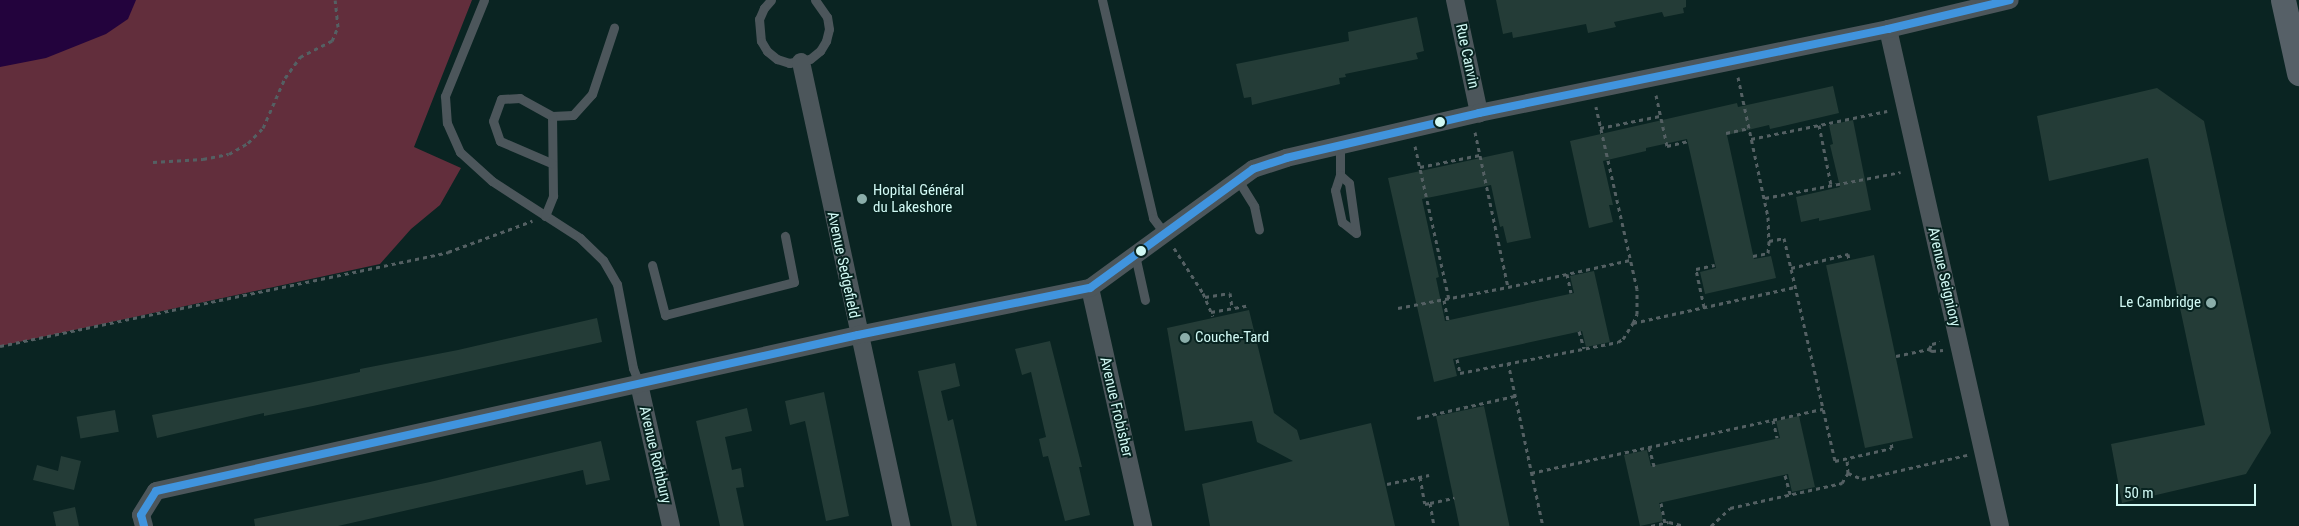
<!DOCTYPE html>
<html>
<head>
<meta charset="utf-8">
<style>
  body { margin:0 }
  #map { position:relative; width:2299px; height:526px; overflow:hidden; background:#0a2422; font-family:"Roboto Condensed",sans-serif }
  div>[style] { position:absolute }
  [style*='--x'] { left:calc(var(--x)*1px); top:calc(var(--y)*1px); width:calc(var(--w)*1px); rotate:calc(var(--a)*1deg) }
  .green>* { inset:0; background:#622e3c }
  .water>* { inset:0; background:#23033d }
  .building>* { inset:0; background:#243c37; transform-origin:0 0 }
  .path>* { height:3px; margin-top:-1.5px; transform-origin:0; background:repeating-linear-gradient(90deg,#546063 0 4px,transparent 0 8px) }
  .lane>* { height:9px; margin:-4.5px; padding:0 4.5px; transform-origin:4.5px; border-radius:4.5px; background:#4c565b }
  .street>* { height:18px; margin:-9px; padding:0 9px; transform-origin:9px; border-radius:9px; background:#4c565b }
  .secondary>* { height:25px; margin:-12.5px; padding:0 12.5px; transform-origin:12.5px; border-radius:12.5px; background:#566067 }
  .bus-1>* { height:8px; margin:-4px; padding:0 4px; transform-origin:4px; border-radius:4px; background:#4094de }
  .dots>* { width:14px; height:14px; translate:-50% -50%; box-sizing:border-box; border:2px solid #082320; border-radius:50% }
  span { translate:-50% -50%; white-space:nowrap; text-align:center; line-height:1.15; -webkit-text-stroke:4px #082320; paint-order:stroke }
  .street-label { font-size:15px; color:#d1f9f4 }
  .poi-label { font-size:15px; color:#d1f9f4 }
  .left { translate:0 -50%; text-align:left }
  .right { translate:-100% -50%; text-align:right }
  .scale { position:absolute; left:2116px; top:484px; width:140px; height:22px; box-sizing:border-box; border:2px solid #d1f9f4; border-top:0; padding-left:6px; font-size:15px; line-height:18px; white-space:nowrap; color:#d1f9f4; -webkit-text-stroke:4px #082320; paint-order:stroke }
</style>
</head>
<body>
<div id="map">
  <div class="green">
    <i style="clip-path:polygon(0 0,472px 0,414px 147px,461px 168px,440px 205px,411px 229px,380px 264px,0 346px)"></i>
  </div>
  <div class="water">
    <i style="clip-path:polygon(0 0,136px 0,128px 19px,106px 34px,46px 58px,0 67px)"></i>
  </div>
  <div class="building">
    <i style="clip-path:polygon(1496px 0,1686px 0,1686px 7px,1683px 8px,1684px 13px,1664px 17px,1662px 12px,1614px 22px,1616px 27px,1588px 33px,1586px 24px,1513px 38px,1512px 32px,1503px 34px)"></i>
    <i style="clip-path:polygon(1417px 17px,1424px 51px,1416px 53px,1418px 59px,1345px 74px,1346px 77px,1339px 78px,1340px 84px,1272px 100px,1252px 105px,1251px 97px,1244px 98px,1236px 64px,1349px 41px,1348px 32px)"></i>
    <i style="clip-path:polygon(1833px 86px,1839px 113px,1770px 129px,1769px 125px,1727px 135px,1754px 259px,1771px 256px,1776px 278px,1705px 294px,1700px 272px,1716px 268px,1687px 139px,1646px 148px,1646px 151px,1603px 161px,1613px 205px,1609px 205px,1613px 222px,1589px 228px,1570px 141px,1737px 103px,1738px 107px)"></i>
    <i style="clip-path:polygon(2157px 88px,2204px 121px,2271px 433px,2246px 474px,2122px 503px,2111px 444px,2205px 425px,2148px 158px,2049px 181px,2037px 116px)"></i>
    <i style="clip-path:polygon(1853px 120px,1871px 210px,1819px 221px,1819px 218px,1801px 222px,1796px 197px,1840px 187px,1830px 145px,1833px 144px,1829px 125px)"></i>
    <i style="clip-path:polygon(1513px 151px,1531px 238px,1507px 243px,1503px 226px,1500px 227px,1491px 185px,1422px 199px,1439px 277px,1436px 278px,1445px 321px,1574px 293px,1570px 276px,1594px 271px,1610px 342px,1586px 347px,1582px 331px,1453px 359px,1457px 376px,1434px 382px,1388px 178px)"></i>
    <i style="left:1874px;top:255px;width:187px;height:49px;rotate:78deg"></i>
    <i style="clip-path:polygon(1249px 310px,1274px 413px,1297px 430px,1300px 440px,1371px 423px,1395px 526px,1210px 526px,1202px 484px,1293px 461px,1257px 442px,1252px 421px,1185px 431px,1167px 328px)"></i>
    <i style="clip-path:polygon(597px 318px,602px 342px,313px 406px,264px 416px,264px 413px,157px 438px,152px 415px,309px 383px,360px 372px,360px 369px,458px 350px)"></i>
    <i style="clip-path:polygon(1050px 341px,1082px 467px,1079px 467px,1090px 515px,1065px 521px,1048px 456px,1043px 457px,1039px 439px,1046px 437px,1031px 372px,1022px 375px,1015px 349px)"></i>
    <i style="clip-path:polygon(955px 363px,960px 386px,941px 391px,948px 421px,953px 419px,977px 526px,952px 526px,918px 371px)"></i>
    <i style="clip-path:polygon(824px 392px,849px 516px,826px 521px,805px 421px,790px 425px,785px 401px)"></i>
    <i style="left:1484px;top:406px;width:123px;height:49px;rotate:78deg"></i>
    <i style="clip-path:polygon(747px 408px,752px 431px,725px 437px,732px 470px,741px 468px,744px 487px,736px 488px,744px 526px,720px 526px,696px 421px)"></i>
    <i style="left:115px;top:410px;width:22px;height:39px;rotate:80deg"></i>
    <i style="clip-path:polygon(1799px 416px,1815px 487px,1792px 492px,1788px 474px,1659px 503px,1663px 521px,1640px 526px,1624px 455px,1647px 450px,1651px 466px,1780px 438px,1776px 421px)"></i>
    <i style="clip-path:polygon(601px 441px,610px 480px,586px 485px,583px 470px,338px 526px,255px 526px,254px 519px,430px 482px)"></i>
    <i style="clip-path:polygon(61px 456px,81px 461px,74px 490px,33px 480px,37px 465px,58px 471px)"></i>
    <i style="clip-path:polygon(75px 507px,79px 526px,56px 526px,53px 512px)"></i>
  </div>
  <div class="path">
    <i style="--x:1738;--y:77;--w:143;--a:77.9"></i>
    <i style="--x:1768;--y:217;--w:24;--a:88"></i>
    <i style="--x:1769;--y:241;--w:15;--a:-11"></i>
    <i style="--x:1784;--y:238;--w:229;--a:77.1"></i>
    <i style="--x:1835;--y:461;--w:58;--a:-12.8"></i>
    <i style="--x:1892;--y:448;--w:5;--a:-101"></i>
    <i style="--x:1656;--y:95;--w:52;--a:77.8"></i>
    <i style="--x:1667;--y:146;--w:22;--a:-13"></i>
    <i style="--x:1819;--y:125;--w:61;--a:78.7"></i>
    <i style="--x:1600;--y:128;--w:61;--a:-11.3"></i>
    <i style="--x:1475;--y:132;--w:158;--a:78"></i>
    <i style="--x:1726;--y:133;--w:24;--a:-12"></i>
    <i style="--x:1751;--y:139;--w:139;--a:-11.6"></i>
    <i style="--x:1415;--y:146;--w:157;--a:77.5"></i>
    <i style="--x:153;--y:162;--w:50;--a:-3.4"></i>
    <i style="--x:203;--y:159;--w:26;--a:-11"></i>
    <i style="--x:229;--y:154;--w:22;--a:-30"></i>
    <i style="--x:248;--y:143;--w:21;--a:-45"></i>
    <i style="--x:263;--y:128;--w:55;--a:-66.3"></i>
    <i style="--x:285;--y:78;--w:26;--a:-54"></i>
    <i style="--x:300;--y:57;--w:36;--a:-27"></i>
    <i style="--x:332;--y:41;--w:15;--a:-67"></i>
    <i style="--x:338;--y:27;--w:27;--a:-96"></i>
    <i style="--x:1420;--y:167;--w:61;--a:-11.3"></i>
    <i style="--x:1765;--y:198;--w:138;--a:-10.8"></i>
    <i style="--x:1174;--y:248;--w:54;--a:57.2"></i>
    <i style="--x:1203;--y:293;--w:25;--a:67"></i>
    <i style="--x:1753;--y:256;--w:15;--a:-11"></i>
    <i style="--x:1768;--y:253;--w:12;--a:-85"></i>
    <i style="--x:1791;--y:268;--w:59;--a:-13.8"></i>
    <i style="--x:1848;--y:254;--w:6;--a:81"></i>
    <i style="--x:1567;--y:274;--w:19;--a:78"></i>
    <i style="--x:1205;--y:297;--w:25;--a:-9"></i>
    <i style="--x:1230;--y:293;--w:15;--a:82"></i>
    <i style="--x:1444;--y:300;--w:21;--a:79"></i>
    <i style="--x:1704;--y:307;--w:39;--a:-102"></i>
    <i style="--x:1696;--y:269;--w:19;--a:-12"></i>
    <i style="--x:1398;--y:308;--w:112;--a:-10.8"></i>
    <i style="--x:1508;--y:287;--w:125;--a:-12.5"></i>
    <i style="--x:1211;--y:312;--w:36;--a:-10"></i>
    <i style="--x:1633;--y:323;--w:166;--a:-12.5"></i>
    <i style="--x:1579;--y:331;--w:18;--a:74"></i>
    <i style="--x:0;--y:346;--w:458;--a:-11.8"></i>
    <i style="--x:448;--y:252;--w:90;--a:-20.3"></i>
    <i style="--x:1929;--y:349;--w:6;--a:-59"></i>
    <i style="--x:1932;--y:344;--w:8;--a:-14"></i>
    <i style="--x:1896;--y:356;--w:34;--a:-12"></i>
    <i style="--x:1929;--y:349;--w:4;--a:34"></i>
    <i style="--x:1932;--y:351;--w:11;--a:-5"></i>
    <i style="--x:1457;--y:359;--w:14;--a:78"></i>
    <i style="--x:1460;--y:373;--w:161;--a:-11.1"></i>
    <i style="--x:1618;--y:342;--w:6;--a:-31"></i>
    <i style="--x:1623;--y:339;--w:19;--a:-58"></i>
    <i style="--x:1633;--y:323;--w:10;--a:-66"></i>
    <i style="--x:1637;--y:314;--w:25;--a:-90"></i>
    <i style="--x:1637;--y:289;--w:187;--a:-102.7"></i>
    <i style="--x:1508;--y:362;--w:168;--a:78"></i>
    <i style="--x:1417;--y:418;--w:100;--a:-12.7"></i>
    <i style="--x:1773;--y:420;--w:18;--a:77"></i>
    <i style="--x:1649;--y:447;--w:20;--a:75"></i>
    <i style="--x:1531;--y:473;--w:299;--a:-12.4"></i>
    <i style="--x:1848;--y:473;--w:15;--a:23"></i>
    <i style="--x:1862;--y:479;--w:108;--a:-12.9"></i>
    <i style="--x:1785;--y:475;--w:20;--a:75"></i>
    <i style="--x:1420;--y:477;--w:27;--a:80"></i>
    <i style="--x:1425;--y:504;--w:5;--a:-11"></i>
    <i style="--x:1430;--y:503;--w:23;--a:80"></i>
    <i style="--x:1387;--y:484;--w:43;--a:-12.1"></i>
    <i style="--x:1430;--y:503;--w:25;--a:-12"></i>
    <i style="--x:1661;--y:503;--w:20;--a:79"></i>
    <i style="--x:1651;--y:526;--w:18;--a:-13"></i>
    <i style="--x:1669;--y:522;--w:16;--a:14"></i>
    <i style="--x:1711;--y:526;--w:26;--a:-43"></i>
    <i style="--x:1730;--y:508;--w:115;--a:-12.6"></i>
    <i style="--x:1842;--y:483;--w:12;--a:-59"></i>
    <i style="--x:1848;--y:473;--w:14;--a:-94"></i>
  </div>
  <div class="lane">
    <i style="--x:484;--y:0;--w:104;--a:112.1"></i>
    <i style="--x:445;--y:96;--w:27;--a:86"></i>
    <i style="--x:447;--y:123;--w:32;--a:66"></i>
    <i style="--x:460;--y:152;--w:43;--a:42.2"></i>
    <i style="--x:492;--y:181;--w:105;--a:32.9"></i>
    <i style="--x:580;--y:238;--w:32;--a:44"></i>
    <i style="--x:603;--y:260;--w:28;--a:60"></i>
    <i style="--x:617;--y:284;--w:86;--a:79.2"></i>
    <i style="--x:633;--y:368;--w:17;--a:69"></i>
    <i style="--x:771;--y:0;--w:11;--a:131"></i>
    <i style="--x:764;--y:8;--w:12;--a:114"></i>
    <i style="--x:759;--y:19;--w:22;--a:85"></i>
    <i style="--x:761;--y:41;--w:12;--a:59"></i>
    <i style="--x:767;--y:51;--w:13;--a:39"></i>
    <i style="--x:777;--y:59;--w:13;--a:18"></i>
    <i style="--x:789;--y:63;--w:21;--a:-11"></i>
    <i style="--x:810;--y:59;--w:13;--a:-39"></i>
    <i style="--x:820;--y:51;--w:12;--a:-59"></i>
    <i style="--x:826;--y:41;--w:12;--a:-76"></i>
    <i style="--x:829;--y:29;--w:12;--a:-99"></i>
    <i style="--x:827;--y:17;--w:21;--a:-125"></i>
    <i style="--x:1102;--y:0;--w:224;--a:76.8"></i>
    <i style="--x:1153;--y:218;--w:20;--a:53"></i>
    <i style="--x:552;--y:116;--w:21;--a:-3"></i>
    <i style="--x:573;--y:115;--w:28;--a:-48"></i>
    <i style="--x:592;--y:94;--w:70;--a:-71.6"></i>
    <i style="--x:1340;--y:145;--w:30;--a:90"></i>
    <i style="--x:1340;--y:175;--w:16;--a:108"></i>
    <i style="--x:1335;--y:190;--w:33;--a:78"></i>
    <i style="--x:1342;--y:222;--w:18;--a:38"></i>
    <i style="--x:1340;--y:175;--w:12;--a:42"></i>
    <i style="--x:1349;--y:183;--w:50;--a:82"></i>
    <i style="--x:1238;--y:180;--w:31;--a:58"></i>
    <i style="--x:1254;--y:206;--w:24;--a:78"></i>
    <i style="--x:545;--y:216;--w:22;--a:-68"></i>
    <i style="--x:553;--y:196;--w:80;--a:-90.7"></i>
    <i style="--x:552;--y:116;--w:37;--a:-151"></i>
    <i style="--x:520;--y:98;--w:19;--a:177"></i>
    <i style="--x:501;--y:99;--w:23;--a:110"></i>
    <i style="--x:493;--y:121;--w:21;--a:71"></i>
    <i style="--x:500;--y:141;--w:56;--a:23.3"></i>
    <i style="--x:1135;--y:255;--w:46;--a:77.5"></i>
    <i style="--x:652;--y:265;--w:52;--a:75.4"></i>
    <i style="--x:665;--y:315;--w:133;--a:-14.3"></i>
    <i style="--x:794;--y:282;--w:47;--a:-101.1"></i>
  </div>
  <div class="street">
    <i style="--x:1455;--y:0;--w:116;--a:78"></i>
    <i style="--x:1888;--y:29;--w:509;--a:77.3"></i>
    <i style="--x:801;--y:62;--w:475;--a:77.8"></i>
    <i style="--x:1090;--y:288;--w:244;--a:77.4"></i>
    <i style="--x:639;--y:384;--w:146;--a:77.3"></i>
    <i style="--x:144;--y:526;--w:11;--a:-105"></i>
    <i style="--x:141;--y:515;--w:28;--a:-58"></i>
    <i style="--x:156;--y:491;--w:719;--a:-12.53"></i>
    <i style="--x:858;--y:335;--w:237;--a:-11.5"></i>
    <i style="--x:1090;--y:288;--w:202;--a:-36.1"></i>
    <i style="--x:1253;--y:169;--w:35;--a:-18"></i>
    <i style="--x:1286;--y:158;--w:198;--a:-13.1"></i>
    <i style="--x:1479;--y:113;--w:418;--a:-11.6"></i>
    <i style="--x:1888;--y:29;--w:125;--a:-13.4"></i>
  </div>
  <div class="secondary">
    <i style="--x:2283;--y:0;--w:75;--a:77.6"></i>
  </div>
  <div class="bus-1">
    <i style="--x:144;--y:526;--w:11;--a:-105"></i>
    <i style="--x:141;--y:515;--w:28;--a:-58"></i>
    <i style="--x:156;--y:491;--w:719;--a:-12.53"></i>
    <i style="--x:858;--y:335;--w:237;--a:-11.5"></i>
    <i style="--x:1090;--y:288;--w:202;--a:-36.1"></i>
    <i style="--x:1253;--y:169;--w:35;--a:-18"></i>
    <i style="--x:1286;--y:158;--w:198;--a:-13.1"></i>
    <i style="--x:1479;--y:113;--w:418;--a:-11.6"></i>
    <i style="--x:1888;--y:29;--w:125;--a:-13.4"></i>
  </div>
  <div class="dots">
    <i style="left:1440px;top:122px;background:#d1f9f4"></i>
    <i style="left:862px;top:199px;background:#8baeaa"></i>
    <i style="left:1141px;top:251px;background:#d1f9f4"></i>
    <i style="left:2211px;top:303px;background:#8baeaa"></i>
    <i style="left:1185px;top:338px;background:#8baeaa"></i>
  </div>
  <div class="street-label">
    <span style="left:1467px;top:56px;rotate:78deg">Rue Canvin</span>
    <span style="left:843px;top:265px;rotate:78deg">Avenue Sedgefield</span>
    <span style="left:1944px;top:277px;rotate:77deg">Avenue Seigniory</span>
    <span style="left:1116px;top:407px;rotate:77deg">Avenue Frobisher</span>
    <span style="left:655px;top:455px;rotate:77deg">Avenue Rothbury</span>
  </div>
  <div class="poi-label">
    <span class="left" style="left:873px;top:199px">Hopital Général<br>du Lakeshore</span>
    <span class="right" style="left:2201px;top:303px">Le Cambridge</span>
    <span class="left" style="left:1195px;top:338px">Couche-Tard</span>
  </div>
  <div class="scale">50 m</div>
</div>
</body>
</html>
